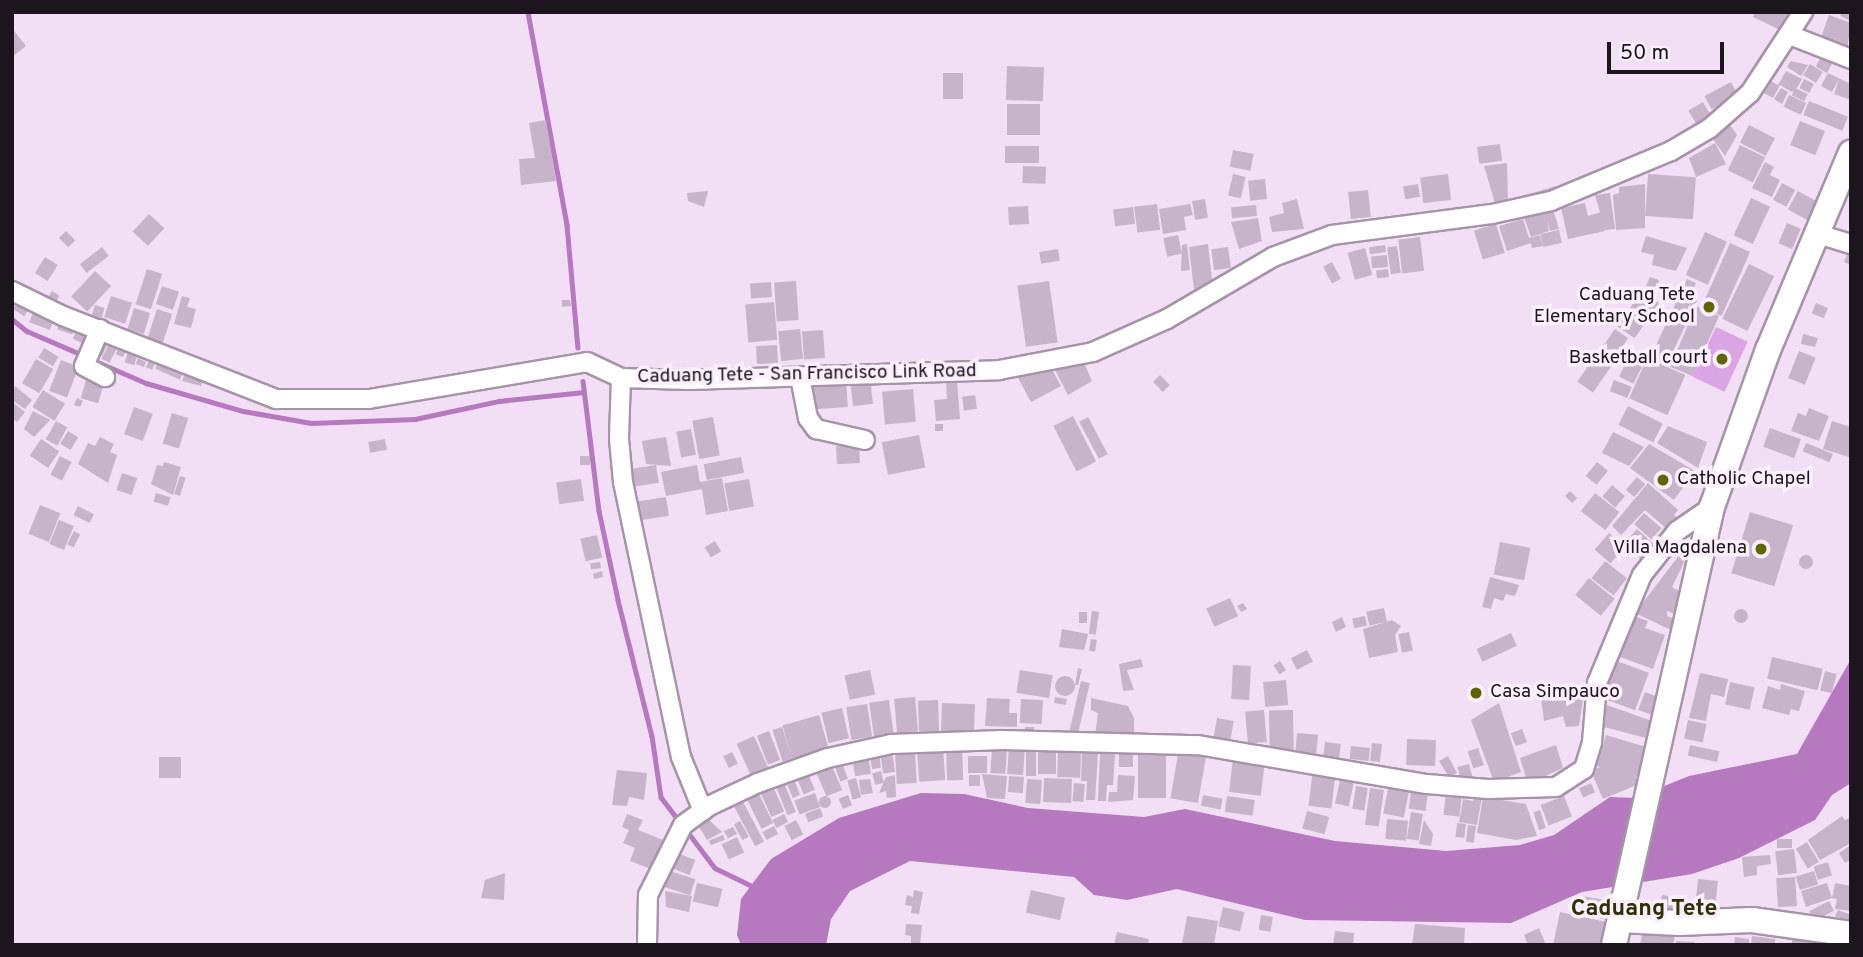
<!DOCTYPE html>
<html>
<head>
<meta charset="utf-8">
<style>
  body { margin:0 }
  #map { position:relative; width:1863px; height:957px; overflow:hidden; background:#f2dff5; font-family:Overpass,sans-serif }
  div>[style] { position:absolute }
  [style*='--x'] { left:calc(var(--x)*1px); top:calc(var(--y)*1px); width:calc(var(--w)*1px); rotate:calc(var(--a)*1deg) }
  .green>* { inset:0; background:#dba4e4; transform-origin:0 0 }
  .water>* { inset:0; background:#b679bf }
  .stream>* { height:4.5px; margin:-2.25px; padding:0 2.25px; transform-origin:2.25px; border-radius:2.25px; background:#b679bf }
  .building>* { inset:0; background:#c7b4ca; transform-origin:0 0 }
  .round { border-radius:50% }
  .roads { filter:drop-shadow(2px 0 #a794a9) drop-shadow(-2px 0 #a794a9) drop-shadow(0 2px #a794a9) drop-shadow(0 -2px #a794a9) }
  .street>* { height:18px; margin:-9px; padding:0 9px; transform-origin:9px; border-radius:9px; background:#fff }
  .secondary>* { height:24px; margin:-12px; padding:0 12px; transform-origin:12px; border-radius:12px; background:#fff }
  .dots>* { width:19px; height:19px; translate:-50% -50%; box-sizing:border-box; border:4px solid #fbeffc; border-radius:50% }
  span { translate:-50% -50%; white-space:nowrap; text-align:center; line-height:1.15; -webkit-text-stroke:7px #fbeffc; paint-order:stroke }
  .poi-label { font-size:19px; color:#1c151d }
  .right { translate:-100% -50%; text-align:right }
  .left { translate:0 -50%; text-align:left }
  .street-label { font-size:19px; color:#1c151d }
  .quarter-label { font-size:23px; color:#2e3006; font-weight:700 }
  .frame { position:absolute; inset:0; border:14px solid #1c151d; pointer-events:none }
  .scale { position:absolute; left:1607px; top:42px; width:117px; height:32px; box-sizing:border-box; border:4px solid #1c151d; border-top:0; padding-left:9px; font-size:21px; line-height:24px; white-space:nowrap; color:#1c151d; -webkit-text-stroke:5px #fbeffc; paint-order:stroke }
</style>
</head>
<body>
<div id="map">
  <div class="green">
    <i style="left:1716px;top:327px;width:35px;height:55px;rotate:25deg"></i>
  </div>
  <div class="water">
    <i style="clip-path:polygon(1851px 659px,1851px 783px,1832px 795px,1815px 820px,1739px 858px,1692px 874px,1582px 892px,1511px 923px,1305px 920px,1177px 889px,1127px 900px,1094px 895px,1074px 877px,910px 861px,850px 891px,831px 919px,826px 945px,741px 945px,737px 935px,741px 899px,771px 859px,839px 818px,921px 793px,964px 794px,1028px 808px,1144px 817px,1185px 809px,1335px 841px,1446px 851px,1520px 845px,1554px 835px,1610px 797px,1635px 798px,1689px 776px,1797px 754px)"></i>
  </div>
  <div class="stream">
    <i style="--x:528;--y:12;--w:217;--a:79.6"></i>
    <i style="--x:567;--y:225;--w:123;--a:84.9"></i>
    <i style="--x:12;--y:319;--w:19;--a:39"></i>
    <i style="--x:27;--y:331;--w:63;--a:23.3"></i>
    <i style="--x:93;--y:360;--w:58;--a:23.5"></i>
    <i style="--x:146;--y:383;--w:101;--a:16.1"></i>
    <i style="--x:243;--y:411;--w:69;--a:10"></i>
    <i style="--x:311;--y:423;--w:104;--a:-2.2"></i>
    <i style="--x:415;--y:419;--w:86;--a:-12.1"></i>
    <i style="--x:499;--y:401;--w:85;--a:-6"></i>
    <i style="--x:583;--y:381;--w:131;--a:83"></i>
    <i style="--x:599;--y:511;--w:91;--a:77.9"></i>
    <i style="--x:618;--y:600;--w:140;--a:76"></i>
    <i style="--x:652;--y:736;--w:62;--a:81.6"></i>
    <i style="--x:661;--y:797;--w:30;--a:53"></i>
    <i style="--x:687;--y:831;--w:46;--a:52.9"></i>
    <i style="--x:715;--y:868;--w:46;--a:26"></i>
  </div>
  <div class="building">
    <i style="clip-path:polygon(1755px 12px,1788px 12px,1780px 30px,1753px 17px)"></i>
    <i style="clip-path:polygon(1842px 12px,1851px 12px,1851px 21px,1840px 16px)"></i>
    <i style="clip-path:polygon(1829px 15px,1851px 23px,1847px 50px,1820px 40px)"></i>
    <i style="clip-path:polygon(12px 28px,26px 46px,12px 57px)"></i>
    <i style="left:1821px;top:57px;width:13px;height:11px;rotate:29deg"></i>
    <i style="clip-path:polygon(1791px 61px,1808px 65px,1801px 76px,1787px 67px)"></i>
    <i style="left:1810px;top:64px;width:15px;height:13px;rotate:32deg"></i>
    <i style="left:1007px;top:66px;width:37px;height:34px;rotate:2deg"></i>
    <i style="clip-path:polygon(1786px 71px,1802px 79px,1797px 88px,1792px 92px,1780px 85px,1773px 98px,1764px 93px,1771px 81px,1778px 85px)"></i>
    <i style="left:943px;top:73px;width:20px;height:26px"></i>
    <i style="clip-path:polygon(1828px 73px,1851px 84px,1851px 100px,1834px 94px,1839px 79px,1832px 92px,1821px 86px)"></i>
    <i style="left:1804px;top:79px;width:11px;height:10px;rotate:27deg"></i>
    <i style="left:1731px;top:82px;width:15px;height:30px;rotate:62deg"></i>
    <i style="clip-path:polygon(1781px 88px,1788px 92px,1782px 104px,1774px 99px)"></i>
    <i style="left:1795px;top:88px;width:14px;height:8px;rotate:25deg"></i>
    <i style="left:1789px;top:95px;width:19px;height:13px;rotate:25deg"></i>
    <i style="left:1809px;top:101px;width:42px;height:15px;rotate:22deg"></i>
    <i style="left:1703px;top:102px;width:16px;height:17px;rotate:60deg"></i>
    <i style="left:1040px;top:104px;width:31px;height:33px;rotate:90deg"></i>
    <i style="clip-path:polygon(546px 120px,556px 181px,521px 185px,519px 159px,535px 158px,529px 123px)"></i>
    <i style="left:1800px;top:121px;width:27px;height:26px;rotate:22deg"></i>
    <i style="clip-path:polygon(1730px 125px,1737px 135px,1725px 156px,1712px 138px)"></i>
    <i style="left:1749px;top:125px;width:29px;height:20px;rotate:27deg"></i>
    <i style="clip-path:polygon(1715px 143px,1726px 164px,1696px 177px,1689px 158px)"></i>
    <i style="left:1500px;top:144px;width:17px;height:23px;rotate:83deg"></i>
    <i style="left:1740px;top:145px;width:28px;height:28px;rotate:26deg"></i>
    <i style="left:1005px;top:146px;width:34px;height:17px"></i>
    <i style="left:1233px;top:150px;width:21px;height:17px;rotate:11deg"></i>
    <i style="clip-path:polygon(1765px 162px,1774px 167px,1770px 175px,1780px 180px,1772px 197px,1752px 188px)"></i>
    <i style="clip-path:polygon(1507px 163px,1508px 201px,1495px 203px,1484px 166px)"></i>
    <i style="left:1023px;top:166px;width:23px;height:17px;rotate:2deg"></i>
    <i style="left:1233px;top:174px;width:13px;height:22px;rotate:13deg"></i>
    <i style="left:1448px;top:174px;width:26px;height:28px;rotate:83deg"></i>
    <i style="left:1648px;top:174px;width:48px;height:42px;rotate:4deg"></i>
    <i style="left:1265px;top:179px;width:20px;height:17px;rotate:84deg"></i>
    <i style="left:1782px;top:183px;width:15px;height:19px;rotate:28deg"></i>
    <i style="left:1418px;top:184px;width:13px;height:15px;rotate:81deg"></i>
    <i style="clip-path:polygon(1645px 184px,1645px 228px,1616px 230px,1613px 195px,1619px 193px,1619px 187px)"></i>
    <i style="left:1560px;top:185px;width:7px;height:43px;rotate:74deg"></i>
    <i style="left:1368px;top:190px;width:27px;height:20px;rotate:84deg"></i>
    <i style="clip-path:polygon(708px 191px,704px 207px,688px 201px,687px 193px)"></i>
    <i style="left:1798px;top:191px;width:25px;height:21px;rotate:29deg"></i>
    <i style="clip-path:polygon(1610px 193px,1615px 229px,1605px 230px,1595px 195px)"></i>
    <i style="left:1751px;top:198px;width:21px;height:41px;rotate:25deg"></i>
    <i style="left:1205px;top:199px;width:19px;height:13px;rotate:81deg"></i>
    <i style="clip-path:polygon(1297px 199px,1304px 229px,1272px 232px,1269px 217px,1284px 213px,1282px 203px)"></i>
    <i style="clip-path:polygon(1585px 203px,1588px 216px,1601px 212px,1605px 231px,1568px 239px,1561px 208px)"></i>
    <i style="left:1157px;top:204px;width:26px;height:23px;rotate:83deg"></i>
    <i style="clip-path:polygon(1190px 204px,1193px 215px,1184px 217px,1186px 230px,1163px 234px,1159px 209px)"></i>
    <i style="left:1256px;top:205px;width:11px;height:25px;rotate:85deg"></i>
    <i style="left:1028px;top:206px;width:18px;height:20px;rotate:87deg"></i>
    <i style="left:1133px;top:207px;width:17px;height:20px;rotate:83deg"></i>
    <i style="clip-path:polygon(1553px 209px,1559px 229px,1550px 231px,1547px 220px,1549px 231px,1531px 237px,1524px 217px)"></i>
    <i style="left:149px;top:214px;width:21px;height:24px;rotate:43deg"></i>
    <i style="clip-path:polygon(1258px 218px,1262px 241px,1239px 249px,1231px 222px)"></i>
    <i style="clip-path:polygon(1523px 219px,1529px 238px,1540px 235px,1543px 246px,1532px 248px,1531px 243px,1507px 251px,1499px 226px)"></i>
    <i style="left:1787px;top:223px;width:15px;height:22px;rotate:23deg"></i>
    <i style="left:1496px;top:224px;width:30px;height:23px;rotate:73deg"></i>
    <i style="left:1559px;top:230px;width:13px;height:19px;rotate:77deg"></i>
    <i style="left:66px;top:231px;width:13px;height:10px;rotate:45deg"></i>
    <i style="left:1705px;top:232px;width:24px;height:47px;rotate:24deg"></i>
    <i style="left:1178px;top:235px;width:19px;height:15px;rotate:78deg"></i>
    <i style="clip-path:polygon(1646px 236px,1687px 248px,1676px 271px,1652px 265px,1654px 255px,1641px 252px)"></i>
    <i style="left:1420px;top:237px;width:34px;height:22px;rotate:83deg"></i>
    <i style="left:1730px;top:243px;width:22px;height:70px;rotate:24deg"></i>
    <i style="clip-path:polygon(1187px 244px,1190px 270px,1181px 271px,1182px 245px)"></i>
    <i style="clip-path:polygon(1208px 244px,1213px 289px,1195px 298px,1189px 247px)"></i>
    <i style="clip-path:polygon(1851px 244px,1851px 265px,1844px 262px)"></i>
    <i style="left:1385px;top:245px;width:7px;height:16px;rotate:82deg"></i>
    <i style="left:1397px;top:246px;width:27px;height:10px;rotate:82deg"></i>
    <i style="left:102px;top:247px;width:11px;height:28px;rotate:52deg"></i>
    <i style="left:1228px;top:247px;width:21px;height:17px;rotate:82deg"></i>
    <i style="left:1365px;top:248px;width:28px;height:18px;rotate:75deg"></i>
    <i style="left:1058px;top:249px;width:12px;height:19px;rotate:81deg"></i>
    <i style="left:1387px;top:255px;width:12px;height:16px;rotate:85deg"></i>
    <i style="left:45px;top:257px;width:15px;height:19px;rotate:32deg"></i>
    <i style="left:1332px;top:262px;width:19px;height:10px;rotate:62deg"></i>
    <i style="left:1749px;top:264px;width:28px;height:61px;rotate:26deg"></i>
    <i style="left:147px;top:269px;width:16px;height:37px;rotate:18deg"></i>
    <i style="left:1388px;top:269px;width:8px;height:12px;rotate:83deg"></i>
    <i style="left:95px;top:271px;width:22px;height:35px;rotate:43deg"></i>
    <i style="clip-path:polygon(1650px 277px,1659px 280px,1657px 289px,1646px 286px)"></i>
    <i style="clip-path:polygon(1687px 279px,1696px 283px,1690px 296px,1698px 299px,1667px 364px,1651px 356px)"></i>
    <i style="left:796px;top:281px;width:39px;height:22px;rotate:86deg"></i>
    <i style="left:1049px;top:281px;width:62px;height:32px;rotate:82deg"></i>
    <i style="left:771px;top:282px;width:15px;height:21px;rotate:86deg"></i>
    <i style="left:162px;top:286px;width:18px;height:19px;rotate:19deg"></i>
    <i style="left:52px;top:291px;width:9px;height:11px;rotate:32deg"></i>
    <i style="left:1642px;top:291px;width:21px;height:43px;rotate:35deg"></i>
    <i style="left:111px;top:296px;width:22px;height:22px;rotate:18deg"></i>
    <i style="clip-path:polygon(182px 296px,190px 298px,187px 307px,196px 309px,191px 328px,174px 324px)"></i>
    <i style="left:19px;top:300px;width:13px;height:11px;rotate:32deg"></i>
    <i style="clip-path:polygon(562px 300px,570px 300px,571px 306px,562px 307px)"></i>
    <i style="left:774px;top:302px;width:38px;height:29px;rotate:85deg"></i>
    <i style="left:1816px;top:303px;width:13px;height:11px;rotate:23deg"></i>
    <i style="left:95px;top:305px;width:10px;height:11px;rotate:17deg"></i>
    <i style="left:1696px;top:306px;width:25px;height:66px;rotate:23deg"></i>
    <i style="left:134px;top:308px;width:17px;height:22px;rotate:17deg"></i>
    <i style="left:157px;top:309px;width:16px;height:32px;rotate:18deg"></i>
    <i style="left:34px;top:310px;width:22px;height:13px;rotate:21deg"></i>
    <i style="left:60px;top:321px;width:16px;height:9px;rotate:18deg"></i>
    <i style="left:79px;top:326px;width:16px;height:14px;rotate:27deg"></i>
    <i style="left:800px;top:329px;width:30px;height:22px;rotate:84deg"></i>
    <i style="left:1615px;top:329px;width:16px;height:24px;rotate:35deg"></i>
    <i style="left:823px;top:330px;width:28px;height:21px;rotate:86deg"></i>
    <i style="clip-path:polygon(1803px 334px,1818px 338px,1815px 347px,1801px 344px)"></i>
    <i style="left:102px;top:336px;width:8px;height:18px;rotate:23deg"></i>
    <i style="left:111px;top:340px;width:9px;height:21px;rotate:27deg"></i>
    <i style="left:120px;top:344px;width:8px;height:11px;rotate:23deg"></i>
    <i style="left:130px;top:345px;width:10px;height:18px;rotate:17deg"></i>
    <i style="left:777px;top:345px;width:18px;height:21px;rotate:87deg"></i>
    <i style="left:44px;top:348px;width:17px;height:11px;rotate:31deg"></i>
    <i style="left:1799px;top:351px;width:18px;height:29px;rotate:22deg"></i>
    <i style="left:1598px;top:352px;width:19px;height:36px;rotate:35deg"></i>
    <i style="clip-path:polygon(153px 353px,158px 356px,152px 370px,146px 367px)"></i>
    <i style="left:161px;top:356px;width:27px;height:14px;rotate:24deg"></i>
    <i style="left:1629px;top:357px;width:16px;height:22px;rotate:27deg"></i>
    <i style="clip-path:polygon(138px 358px,146px 362px,144px 367px,136px 364px)"></i>
    <i style="clip-path:polygon(1082px 358px,1092px 381px,1068px 395px,1054px 368px)"></i>
    <i style="left:1647px;top:358px;width:42px;height:44px;rotate:24deg"></i>
    <i style="left:36px;top:359px;width:20px;height:28px;rotate:30deg"></i>
    <i style="left:61px;top:360px;width:19px;height:33px;rotate:21deg"></i>
    <i style="clip-path:polygon(1050px 366px,1061px 386px,1031px 402px,1018px 378px)"></i>
    <i style="clip-path:polygon(187px 367px,205px 376px,201px 386px,182px 381px)"></i>
    <i style="left:1160px;top:375px;width:14px;height:10px;rotate:45deg"></i>
    <i style="left:870px;top:379px;width:25px;height:20px;rotate:83deg"></i>
    <i style="left:86px;top:380px;width:18px;height:19px;rotate:16deg"></i>
    <i style="left:1614px;top:380px;width:19px;height:12px;rotate:21deg"></i>
    <i style="left:846px;top:381px;width:26px;height:36px;rotate:86deg"></i>
    <i style="clip-path:polygon(957px 382px,960px 419px,936px 421px,934px 400px,947px 399px,946px 383px)"></i>
    <i style="clip-path:polygon(15px 386px,32px 400px,25px 409px,12px 400px)"></i>
    <i style="left:913px;top:389px;width:33px;height:31px;rotate:85deg"></i>
    <i style="left:43px;top:390px;width:26px;height:20px;rotate:32deg"></i>
    <i style="left:975px;top:395px;width:14px;height:13px;rotate:82deg"></i>
    <i style="clip-path:polygon(77px 398px,83px 401px,80px 407px,74px 405px)"></i>
    <i style="clip-path:polygon(12px 402px,25px 412px,17px 422px,12px 418px)"></i>
    <i style="left:1628px;top:406px;width:39px;height:21px;rotate:27deg"></i>
    <i style="left:134px;top:407px;width:20px;height:29px;rotate:20deg"></i>
    <i style="clip-path:polygon(1809px 408px,1829px 416px,1819px 441px,1791px 431px,1798px 413px,1806px 416px)"></i>
    <i style="clip-path:polygon(33px 411px,50px 420px,34px 437px,24px 429px)"></i>
    <i style="left:172px;top:413px;width:17px;height:32px;rotate:17deg"></i>
    <i style="left:1073px;top:416px;width:51px;height:22px;rotate:63deg"></i>
    <i style="left:713px;top:417px;width:39px;height:21px;rotate:80deg"></i>
    <i style="left:1088px;top:417px;width:42px;height:10px;rotate:62deg"></i>
    <i style="left:56px;top:421px;width:13px;height:21px;rotate:29deg"></i>
    <i style="clip-path:polygon(1832px 421px,1851px 427px,1849px 457px,1823px 449px)"></i>
    <i style="left:935px;top:424px;width:8px;height:7px"></i>
    <i style="clip-path:polygon(1668px 426px,1707px 442px,1698px 468px,1657px 443px)"></i>
    <i style="left:1770px;top:428px;width:33px;height:20px;rotate:20deg"></i>
    <i style="left:691px;top:429px;width:26px;height:15px;rotate:79deg"></i>
    <i style="left:68px;top:431px;width:12px;height:15px;rotate:31deg"></i>
    <i style="clip-path:polygon(1613px 432px,1644px 447px,1629px 466px,1602px 453px)"></i>
    <i style="left:919px;top:435px;width:33px;height:38px;rotate:79deg"></i>
    <i style="clip-path:polygon(100px 437px,114px 444px,110px 452px,117px 455px,108px 483px,78px 464px,88px 443px,95px 446px)"></i>
    <i style="clip-path:polygon(666px 437px,671px 466px,646px 464px,642px 441px)"></i>
    <i style="left:41px;top:439px;width:22px;height:20px;rotate:34deg"></i>
    <i style="left:385px;top:439px;width:11px;height:17px;rotate:80deg"></i>
    <i style="left:1806px;top:443px;width:29px;height:9px;rotate:22deg"></i>
    <i style="clip-path:polygon(1649px 444px,1695px 471px,1674px 500px,1630px 468px)"></i>
    <i style="left:859px;top:445px;width:18px;height:23px;rotate:87deg"></i>
    <i style="left:60px;top:456px;width:13px;height:21px;rotate:27deg"></i>
    <i style="left:580px;top:456px;width:10px;height:9px"></i>
    <i style="left:741px;top:457px;width:16px;height:38px;rotate:79deg"></i>
    <i style="clip-path:polygon(164px 462px,181px 467px,173px 495px,151px 484px,157px 465px,163px 466px)"></i>
    <i style="left:1597px;top:462px;width:14px;height:18px;rotate:39deg"></i>
    <i style="left:656px;top:465px;width:18px;height:29px;rotate:81deg"></i>
    <i style="clip-path:polygon(697px 465px,700px 482px,722px 478px,728px 511px,706px 515px,702px 489px,666px 496px,661px 472px)"></i>
    <i style="left:122px;top:473px;width:16px;height:18px;rotate:18deg"></i>
    <i style="left:180px;top:476px;width:6px;height:19px;rotate:18deg"></i>
    <i style="left:1637px;top:477px;width:11px;height:17px;rotate:41deg"></i>
    <i style="left:581px;top:479px;width:22px;height:25px;rotate:82deg"></i>
    <i style="left:749px;top:479px;width:28px;height:25px;rotate:80deg"></i>
    <i style="clip-path:polygon(1648px 483px,1678px 510px,1674px 515px,1678px 518px,1668px 530px,1645px 510px,1621px 535px,1612px 526px)"></i>
    <i style="left:1612px;top:485px;width:17px;height:15px;rotate:40deg"></i>
    <i style="left:1570px;top:491px;width:10px;height:7px;rotate:45deg"></i>
    <i style="left:156px;top:493px;width:15px;height:9px;rotate:16deg"></i>
    <i style="left:1595px;top:493px;width:31px;height:23px;rotate:38deg"></i>
    <i style="left:666px;top:497px;width:19px;height:32px;rotate:81deg"></i>
    <i style="left:40px;top:505px;width:22px;height:31px;rotate:22deg"></i>
    <i style="left:78px;top:506px;width:18px;height:10px;rotate:27deg"></i>
    <i style="left:1750px;top:512px;width:45px;height:64px;rotate:17deg"></i>
    <i style="left:1644px;top:513px;width:23px;height:15px;rotate:41deg"></i>
    <i style="left:59px;top:520px;width:16px;height:26px;rotate:22deg"></i>
    <i style="left:1637px;top:529px;width:24px;height:20px;rotate:42deg"></i>
    <i style="left:74px;top:531px;width:7px;height:15px;rotate:27deg"></i>
    <i style="left:1609px;top:533px;width:21px;height:22px;rotate:41deg"></i>
    <i style="left:597px;top:535px;width:23px;height:17px;rotate:77deg"></i>
    <i style="left:715px;top:541px;width:12px;height:12px;rotate:59deg"></i>
    <i style="clip-path:polygon(1690px 541px,1693px 544px,1672px 587px,1684px 594px,1675px 614px,1667px 611px,1667px 616px,1677px 620px,1673px 631px,1635px 613px)"></i>
    <i style="left:1500px;top:542px;width:31px;height:33px;rotate:11deg"></i>
    <i class="round" style="left:1799px;top:555px;width:14px;height:14px"></i>
    <i style="left:1605px;top:561px;width:28px;height:22px;rotate:38deg"></i>
    <i style="left:600px;top:562px;width:6px;height:10px;rotate:81deg"></i>
    <i style="clip-path:polygon(602px 571px,603px 577px,594px 579px,593px 574px)"></i>
    <i style="clip-path:polygon(1490px 577px,1519px 585px,1515px 596px,1506px 594px,1503px 601px,1494px 598px,1491px 609px,1482px 607px)"></i>
    <i style="left:1589px;top:578px;width:33px;height:22px;rotate:39deg"></i>
    <i style="left:1230px;top:598px;width:20px;height:26px;rotate:66deg"></i>
    <i style="clip-path:polygon(1243px 603px,1247px 609px,1241px 612px,1237px 606px)"></i>
    <i style="left:1384px;top:608px;width:14px;height:18px;rotate:78deg"></i>
    <i class="round" style="left:1734px;top:609px;width:14px;height:14px"></i>
    <i style="left:1092px;top:611px;width:7px;height:23px;rotate:8deg"></i>
    <i style="left:1079px;top:612px;width:8px;height:11px"></i>
    <i style="left:1365px;top:616px;width:10px;height:13px;rotate:79deg"></i>
    <i style="clip-path:polygon(1342px 617px,1346px 627px,1336px 632px,1332px 622px)"></i>
    <i style="clip-path:polygon(1636px 617px,1648px 621px,1645px 628px,1665px 635px,1653px 669px,1620px 657px)"></i>
    <i style="clip-path:polygon(1392px 620px,1401px 626px,1395px 635px,1398px 652px,1369px 658px,1363px 629px)"></i>
    <i style="clip-path:polygon(1062px 629px,1088px 634px,1084px 650px,1059px 647px)"></i>
    <i style="left:1409px;top:632px;width:19px;height:11px;rotate:78deg"></i>
    <i style="left:1511px;top:633px;width:14px;height:38px;rotate:65deg"></i>
    <i style="left:1091px;top:639px;width:6px;height:12px;rotate:9deg"></i>
    <i style="left:1307px;top:650px;width:13px;height:18px;rotate:63deg"></i>
    <i style="left:1772px;top:657px;width:52px;height:22px;rotate:13deg"></i>
    <i style="clip-path:polygon(1141px 659px,1143px 667px,1127px 670px,1134px 690px,1123px 691px,1119px 664px)"></i>
    <i style="left:1614px;top:660px;width:37px;height:40px;rotate:20deg"></i>
    <i style="left:1280px;top:661px;width:11px;height:8px;rotate:56deg"></i>
    <i style="left:1233px;top:665px;width:18px;height:34px;rotate:3deg"></i>
    <i style="clip-path:polygon(1078px 668px,1082px 669px,1078px 685px,1075px 685px)"></i>
    <i style="left:870px;top:670px;width:25px;height:26px;rotate:78deg"></i>
    <i style="left:1020px;top:670px;width:33px;height:23px;rotate:9deg"></i>
    <i style="left:1825px;top:671px;width:12px;height:20px;rotate:14deg"></i>
    <i style="clip-path:polygon(1700px 673px,1728px 679px,1724px 697px,1711px 694px,1706px 721px,1689px 718px)"></i>
    <i class="round" style="left:1055px;top:676px;width:20px;height:20px"></i>
    <i style="left:1286px;top:680px;width:25px;height:23px;rotate:85deg"></i>
    <i style="left:1081px;top:681px;width:9px;height:52px;rotate:13deg"></i>
    <i style="left:1730px;top:682px;width:25px;height:23px;rotate:12deg"></i>
    <i style="clip-path:polygon(1781px 684px,1805px 691px,1799px 711px,1791px 709px,1789px 715px,1762px 708px,1768px 686px,1780px 690px)"></i>
    <i style="clip-path:polygon(1585px 687px,1579px 726px,1566px 727px,1563px 716px,1544px 721px,1540px 690px)"></i>
    <i style="left:1645px;top:692px;width:14px;height:19px;rotate:21deg"></i>
    <i style="left:915px;top:697px;width:35px;height:21px;rotate:85deg"></i>
    <i style="left:1055px;top:697px;width:12px;height:6px;rotate:9deg"></i>
    <i style="clip-path:polygon(987px 698px,1010px 699px,1009px 713px,1017px 713px,1017px 727px,985px 726px)"></i>
    <i style="clip-path:polygon(1091px 698px,1128px 706px,1134px 718px,1134px 735px,1095px 735px,1098px 713px,1091px 710px)"></i>
    <i style="left:1021px;top:699px;width:22px;height:24px;rotate:3deg"></i>
    <i style="left:889px;top:700px;width:34px;height:20px;rotate:82deg"></i>
    <i style="left:938px;top:700px;width:31px;height:20px;rotate:88deg"></i>
    <i style="left:942px;top:703px;width:33px;height:31px;rotate:2deg"></i>
    <i style="clip-path:polygon(1499px 703px,1521px 772px,1494px 782px,1471px 720px)"></i>
    <i style="left:867px;top:704px;width:33px;height:21px;rotate:81deg"></i>
    <i style="clip-path:polygon(1604px 704px,1652px 721px,1646px 738px,1600px 726px)"></i>
    <i style="left:842px;top:708px;width:31px;height:21px;rotate:77deg"></i>
    <i style="left:1264px;top:710px;width:32px;height:19px;rotate:85deg"></i>
    <i style="left:1293px;top:710px;width:40px;height:24px;rotate:89deg"></i>
    <i style="left:819px;top:715px;width:35px;height:38px;rotate:74deg"></i>
    <i style="left:1217px;top:718px;width:17px;height:22px;rotate:10deg"></i>
    <i style="left:1688px;top:720px;width:19px;height:19px;rotate:12deg"></i>
    <i style="left:782px;top:727px;width:33px;height:10px;rotate:72deg"></i>
    <i style="left:1025px;top:727px;width:9px;height:6px"></i>
    <i style="left:1522px;top:729px;width:14px;height:12px;rotate:69deg"></i>
    <i style="left:769px;top:731px;width:31px;height:13px;rotate:69deg"></i>
    <i style="left:1297px;top:733px;width:21px;height:19px;rotate:5deg"></i>
    <i style="clip-path:polygon(1606px 735px,1646px 747px,1636px 778px,1639px 784px,1603px 799px,1591px 771px,1600px 767px,1596px 766px)"></i>
    <i style="left:754px;top:736px;width:36px;height:19px;rotate:66deg"></i>
    <i style="left:1407px;top:739px;width:29px;height:26px;rotate:2deg"></i>
    <i style="left:1325px;top:742px;width:16px;height:15px;rotate:7deg"></i>
    <i style="left:1372px;top:743px;width:10px;height:18px;rotate:6deg"></i>
    <i style="clip-path:polygon(1556px 745px,1563px 768px,1528px 784px,1520px 758px)"></i>
    <i style="left:1690px;top:745px;width:30px;height:11px;rotate:12deg"></i>
    <i style="left:962px;top:746px;width:34px;height:16px;rotate:88deg"></i>
    <i style="left:1026px;top:746px;width:10px;height:30px"></i>
    <i style="left:1038px;top:746px;width:18px;height:28px"></i>
    <i style="left:1351px;top:746px;width:19px;height:13px;rotate:6deg"></i>
    <i style="left:1009px;top:747px;width:16px;height:27px;rotate:4deg"></i>
    <i style="left:943px;top:748px;width:32px;height:26px;rotate:86deg"></i>
    <i style="left:1478px;top:748px;width:18px;height:11px;rotate:71deg"></i>
    <i style="left:992px;top:749px;width:15px;height:24px;rotate:4deg"></i>
    <i style="left:1179px;top:749px;width:28px;height:50px;rotate:10deg"></i>
    <i style="left:915px;top:750px;width:33px;height:20px;rotate:87deg"></i>
    <i style="left:1058px;top:751px;width:23px;height:26px;rotate:2deg"></i>
    <i style="left:732px;top:752px;width:13px;height:10px;rotate:63deg"></i>
    <i style="left:892px;top:752px;width:20px;height:12px;rotate:81deg"></i>
    <i style="clip-path:polygon(1082px 752px,1098px 753px,1095px 800px,1086px 800px,1087px 781px,1081px 781px)"></i>
    <i style="clip-path:polygon(1100px 753px,1115px 753px,1113px 785px,1107px 785px,1106px 801px,1098px 801px)"></i>
    <i style="left:1119px;top:753px;width:14px;height:14px"></i>
    <i style="left:879px;top:754px;width:14px;height:9px;rotate:82deg"></i>
    <i style="left:868px;top:755px;width:19px;height:16px;rotate:81deg"></i>
    <i style="left:1138px;top:755px;width:28px;height:43px"></i>
    <i style="left:987px;top:756px;width:17px;height:19px;rotate:90deg"></i>
    <i style="clip-path:polygon(1448px 756px,1457px 773px,1449px 777px,1439px 761px)"></i>
    <i style="left:159px;top:757px;width:22px;height:21px"></i>
    <i style="left:1233px;top:759px;width:32px;height:33px;rotate:7deg"></i>
    <i style="left:841px;top:760px;width:20px;height:8px;rotate:70deg"></i>
    <i style="left:1469px;top:764px;width:16px;height:12px;rotate:75deg"></i>
    <i style="left:832px;top:766px;width:26px;height:17px;rotate:67deg"></i>
    <i style="left:1313px;top:769px;width:23px;height:37px;rotate:7deg"></i>
    <i style="clip-path:polygon(617px 770px,647px 773px,644px 800px,629px 797px,627px 806px,612px 805px)"></i>
    <i style="left:881px;top:771px;width:12px;height:9px;rotate:76deg"></i>
    <i style="clip-path:polygon(982px 774px,1007px 776px,1005px 799px,987px 798px)"></i>
    <i style="clip-path:polygon(895px 775px,896px 797px,887px 798px,886px 791px,879px 793px,886px 777px)"></i>
    <i style="left:969px;top:775px;width:11px;height:11px"></i>
    <i style="clip-path:polygon(1118px 775px,1135px 776px,1133px 800px,1108px 802px,1109px 792px,1117px 792px)"></i>
    <i style="left:809px;top:776px;width:15px;height:12px;rotate:67deg"></i>
    <i style="left:1009px;top:776px;width:15px;height:16px;rotate:4deg"></i>
    <i style="left:856px;top:778px;width:20px;height:9px;rotate:75deg"></i>
    <i style="left:1044px;top:778px;width:28px;height:24px;rotate:2deg"></i>
    <i style="clip-path:polygon(870px 779px,873px 793px,861px 795px,859px 780px)"></i>
    <i style="left:1027px;top:779px;width:15px;height:24px;rotate:4deg"></i>
    <i style="left:1340px;top:780px;width:14px;height:24px;rotate:12deg"></i>
    <i style="left:795px;top:782px;width:14px;height:8px;rotate:69deg"></i>
    <i style="left:1074px;top:783px;width:11px;height:18px;rotate:5deg"></i>
    <i style="left:1591px;top:783px;width:10px;height:13px;rotate:66deg"></i>
    <i style="left:772px;top:784px;width:30px;height:14px;rotate:66deg"></i>
    <i style="left:1389px;top:784px;width:21px;height:30px;rotate:11deg"></i>
    <i style="left:785px;top:785px;width:29px;height:9px;rotate:68deg"></i>
    <i style="left:1356px;top:786px;width:12px;height:23px;rotate:9deg"></i>
    <i style="left:756px;top:788px;width:39px;height:13px;rotate:64deg"></i>
    <i style="left:1370px;top:788px;width:14px;height:37px;rotate:8deg"></i>
    <i style="left:1411px;top:791px;width:17px;height:18px;rotate:7deg"></i>
    <i style="left:815px;top:793px;width:15px;height:22px;rotate:70deg"></i>
    <i style="left:1446px;top:794px;width:16px;height:21px;rotate:7deg"></i>
    <i style="left:848px;top:795px;width:11px;height:10px;rotate:68deg"></i>
    <i style="left:1203px;top:795px;width:20px;height:11px;rotate:11deg"></i>
    <i style="clip-path:polygon(1474px 795px,1482px 796px,1477px 825px,1459px 822px,1463px 799px,1473px 801px)"></i>
    <i style="left:1227px;top:796px;width:28px;height:16px;rotate:8deg"></i>
    <i style="left:1564px;top:796px;width:22px;height:25px;rotate:69deg"></i>
    <i class="round" style="left:819px;top:796px;width:12px;height:12px"></i>
    <i style="clip-path:polygon(1483px 797px,1526px 804px,1537px 836px,1516px 840px,1477px 833px)"></i>
    <i style="left:742px;top:800px;width:47px;height:10px;rotate:62deg"></i>
    <i style="left:820px;top:808px;width:9px;height:16px;rotate:69deg"></i>
    <i style="left:1540px;top:810px;width:19px;height:7px;rotate:72deg"></i>
    <i style="left:1307px;top:811px;width:23px;height:18px;rotate:15deg"></i>
    <i style="left:1411px;top:812px;width:12px;height:27px;rotate:9deg"></i>
    <i style="clip-path:polygon(627px 814px,643px 820px,638px 830px,663px 840px,651px 869px,630px 861px,635px 848px,623px 843px,629px 830px,622px 827px)"></i>
    <i style="left:784px;top:814px;width:9px;height:13px;rotate:63deg"></i>
    <i style="clip-path:polygon(1842px 816px,1845px 820px,1851px 817px,1851px 843px,1820px 860px,1808px 840px)"></i>
    <i style="clip-path:polygon(708px 819px,722px 832px,707px 840px,698px 825px)"></i>
    <i style="left:1387px;top:819px;width:21px;height:20px;rotate:5deg"></i>
    <i style="left:796px;top:820px;width:16px;height:13px;rotate:63deg"></i>
    <i style="clip-path:polygon(1424px 820px,1433px 834px,1431px 846px,1419px 844px)"></i>
    <i style="left:740px;top:821px;width:18px;height:7px;rotate:61deg"></i>
    <i style="left:1457px;top:823px;width:9px;height:14px;rotate:6deg"></i>
    <i style="left:1468px;top:825px;width:8px;height:17px;rotate:7deg"></i>
    <i style="left:774px;top:826px;width:9px;height:13px;rotate:63deg"></i>
    <i style="clip-path:polygon(733px 827px,737px 834px,728px 838px,724px 831px)"></i>
    <i style="left:723px;top:835px;width:5px;height:15px;rotate:68deg"></i>
    <i style="left:737px;top:837px;width:17px;height:17px;rotate:65deg"></i>
    <i style="left:1792px;top:839px;width:9px;height:15px;rotate:90deg"></i>
    <i style="left:1807px;top:842px;width:23px;height:13px;rotate:59deg"></i>
    <i style="clip-path:polygon(1851px 845px,1851px 859px,1845px 863px,1839px 853px)"></i>
    <i style="left:1794px;top:849px;width:24px;height:19px;rotate:83deg"></i>
    <i style="left:672px;top:851px;width:25px;height:16px;rotate:21deg"></i>
    <i style="clip-path:polygon(1770px 855px,1771px 864px,1757px 866px,1757px 875px,1744px 877px,1742px 857px)"></i>
    <i style="left:1828px;top:862px;width:14px;height:15px;rotate:73deg"></i>
    <i style="left:664px;top:869px;width:33px;height:17px;rotate:18deg"></i>
    <i style="left:1814px;top:871px;width:14px;height:19px;rotate:73deg"></i>
    <i style="clip-path:polygon(505px 873px,504px 900px,481px 898px,485px 880px)"></i>
    <i style="left:1795px;top:877px;width:29px;height:19px;rotate:86deg"></i>
    <i style="left:1698px;top:879px;width:20px;height:32px;rotate:6deg"></i>
    <i style="left:697px;top:883px;width:26px;height:19px;rotate:13deg"></i>
    <i style="clip-path:polygon(1827px 883px,1832px 898px,1835px 883px,1851px 886px,1851px 911px,1835px 909px,1837px 899px,1832px 898px,1806px 907px,1801px 891px)"></i>
    <i style="clip-path:polygon(914px 890px,923px 892px,919px 914px,911px 913px,912px 906px,905px 905px,907px 895px,913px 897px)"></i>
    <i style="left:1031px;top:890px;width:35px;height:23px;rotate:13deg"></i>
    <i style="clip-path:polygon(665px 891px,692px 896px,689px 912px,666px 907px)"></i>
    <i style="left:1662px;top:895px;width:18px;height:19px;rotate:9deg"></i>
    <i style="left:1581px;top:896px;width:33px;height:19px;rotate:9deg"></i>
    <i style="left:1829px;top:901px;width:11px;height:22px;rotate:63deg"></i>
    <i style="left:1223px;top:907px;width:22px;height:20px;rotate:13deg"></i>
    <i style="clip-path:polygon(1838px 910px,1851px 915px,1851px 922px,1835px 916px)"></i>
    <i style="clip-path:polygon(1560px 912px,1611px 923px,1607px 945px,1553px 945px)"></i>
    <i style="left:1261px;top:915px;width:12px;height:15px;rotate:9deg"></i>
    <i style="clip-path:polygon(1187px 916px,1218px 921px,1214px 945px,1182px 944px)"></i>
    <i style="clip-path:polygon(906px 924px,922px 925px,920px 945px,911px 944px,911px 936px,905px 935px)"></i>
    <i style="clip-path:polygon(1415px 924px,1465px 928px,1464px 945px,1412px 945px)"></i>
    <i style="clip-path:polygon(1539px 928px,1546px 945px,1528px 945px,1524px 935px)"></i>
    <i style="clip-path:polygon(1643px 930px,1675px 935px,1673px 945px,1640px 945px)"></i>
    <i style="clip-path:polygon(1335px 931px,1354px 933px,1353px 945px,1333px 945px)"></i>
    <i style="clip-path:polygon(1117px 932px,1149px 939px,1148px 945px,1114px 945px)"></i>
    <i style="clip-path:polygon(1752px 936px,1775px 939px,1775px 945px,1751px 945px)"></i>
    <i style="clip-path:polygon(1735px 937px,1749px 939px,1749px 945px,1734px 945px)"></i>
    <i style="left:1792px;top:937px;width:21px;height:8px"></i>
    <i style="clip-path:polygon(1676px 941px,1694px 942px,1694px 945px,1676px 945px)"></i>
  </div>
  <div class="roads">
    <div class="street">
      <i style="--x:1792;--y:36;--w:63;--a:21.3"></i>
      <i style="--x:1818;--y:234;--w:34;--a:17"></i>
      <i style="--x:12;--y:291;--w:57;--a:26.1"></i>
      <i style="--x:63;--y:316;--w:229;--a:21.3"></i>
      <i style="--x:276;--y:399;--w:93;--a:0"></i>
      <i style="--x:369;--y:399;--w:221;--a:-9.6"></i>
      <i style="--x:587;--y:362;--w:38;--a:25"></i>
      <i style="--x:621;--y:378;--w:68;--a:1.7"></i>
      <i style="--x:689;--y:380;--w:310;--a:-1.8"></i>
      <i style="--x:999;--y:370;--w:96;--a:-10.8"></i>
      <i style="--x:1093;--y:352;--w:81;--a:-24"></i>
      <i style="--x:1167;--y:319;--w:123;--a:-30.3"></i>
      <i style="--x:1273;--y:257;--w:63;--a:-20.4"></i>
      <i style="--x:1332;--y:235;--w:161;--a:-7.5"></i>
      <i style="--x:1492;--y:214;--w:60;--a:-12.4"></i>
      <i style="--x:1551;--y:201;--w:130;--a:-22.6"></i>
      <i style="--x:1671;--y:151;--w:45;--a:-30.5"></i>
      <i style="--x:1710;--y:128;--w:53;--a:-41.2"></i>
      <i style="--x:1750;--y:93;--w:97;--a:-56.8"></i>
      <i style="--x:100;--y:329;--w:40;--a:113.4"></i>
      <i style="--x:84;--y:366;--w:24;--a:28"></i>
      <i style="--x:800;--y:377;--w:42;--a:79"></i>
      <i style="--x:808;--y:418;--w:14;--a:54"></i>
      <i style="--x:816;--y:429;--w:50;--a:12.7"></i>
      <i style="--x:621;--y:378;--w:61;--a:91.9"></i>
      <i style="--x:619;--y:439;--w:43;--a:84.7"></i>
      <i style="--x:623;--y:482;--w:281;--a:78.1"></i>
      <i style="--x:681;--y:757;--w:58;--a:67.8"></i>
      <i style="--x:647;--y:945;--w:50;--a:-88.9"></i>
      <i style="--x:648;--y:895;--w:78;--a:-63.4"></i>
      <i style="--x:683;--y:825;--w:34;--a:-36"></i>
      <i style="--x:711;--y:805;--w:52;--a:-25.1"></i>
      <i style="--x:758;--y:783;--w:74;--a:-19.7"></i>
      <i style="--x:828;--y:758;--w:65;--a:-12.5"></i>
      <i style="--x:891;--y:744;--w:111;--a:-2.1"></i>
      <i style="--x:1002;--y:740;--w:196;--a:1.5"></i>
      <i style="--x:1198;--y:745;--w:232;--a:9.7"></i>
      <i style="--x:1427;--y:784;--w:61;--a:4.7"></i>
      <i style="--x:1488;--y:789;--w:68;--a:-1.7"></i>
      <i style="--x:1556;--y:787;--w:33;--a:-33"></i>
      <i style="--x:1584;--y:769;--w:28;--a:-73"></i>
      <i style="--x:1592;--y:742;--w:59;--a:-85.2"></i>
      <i style="--x:1597;--y:683;--w:117;--a:-67.4"></i>
      <i style="--x:1642;--y:575;--w:56;--a:-51.5"></i>
      <i style="--x:1677;--y:531;--w:42;--a:-34.4"></i>
    </div>
    <div class="secondary">
      <i style="--x:1620;--y:920;--w:59;--a:2.9"></i>
      <i style="--x:1679;--y:923;--w:73;--a:-2.4"></i>
      <i style="--x:1752;--y:920;--w:100;--a:8"></i>
      <i style="--x:1614;--y:945;--w:449;--a:-77.4"></i>
      <i style="--x:1712;--y:507;--w:167;--a:-70.4"></i>
      <i style="--x:1768;--y:350;--w:214;--a:-67.2"></i>
    </div>
  </div>
  <div class="dots">
    <i style="left:1709px;top:307px;background:#616400"></i>
    <i style="left:1722px;top:359px;background:#616400"></i>
    <i style="left:1663px;top:480px;background:#616400"></i>
    <i style="left:1761px;top:549px;background:#616400"></i>
    <i style="left:1476px;top:693px;background:#616400"></i>
  </div>
  <div class="poi-label">
    <span class="right" style="left:1695px;top:307px">Caduang Tete<br>Elementary School</span>
    <span class="right" style="left:1708px;top:359px">Basketball court</span>
    <span class="left" style="left:1677px;top:480px">Catholic Chapel</span>
    <span class="right" style="left:1747px;top:549px">Villa Magdalena</span>
    <span class="left" style="left:1490px;top:693px">Casa Simpauco</span>
  </div>
  <div class="street-label">
    <span style="left:807px;top:375px;rotate:-1deg">Caduang Tete - San Francisco Link Road</span>
  </div>
  <div class="quarter-label">
    <span style="left:1644px;top:910px">Caduang Tete</span>
  </div>
  <div class="frame"></div>
  <div class="scale">50 m</div>
</div>
</body>
</html>
